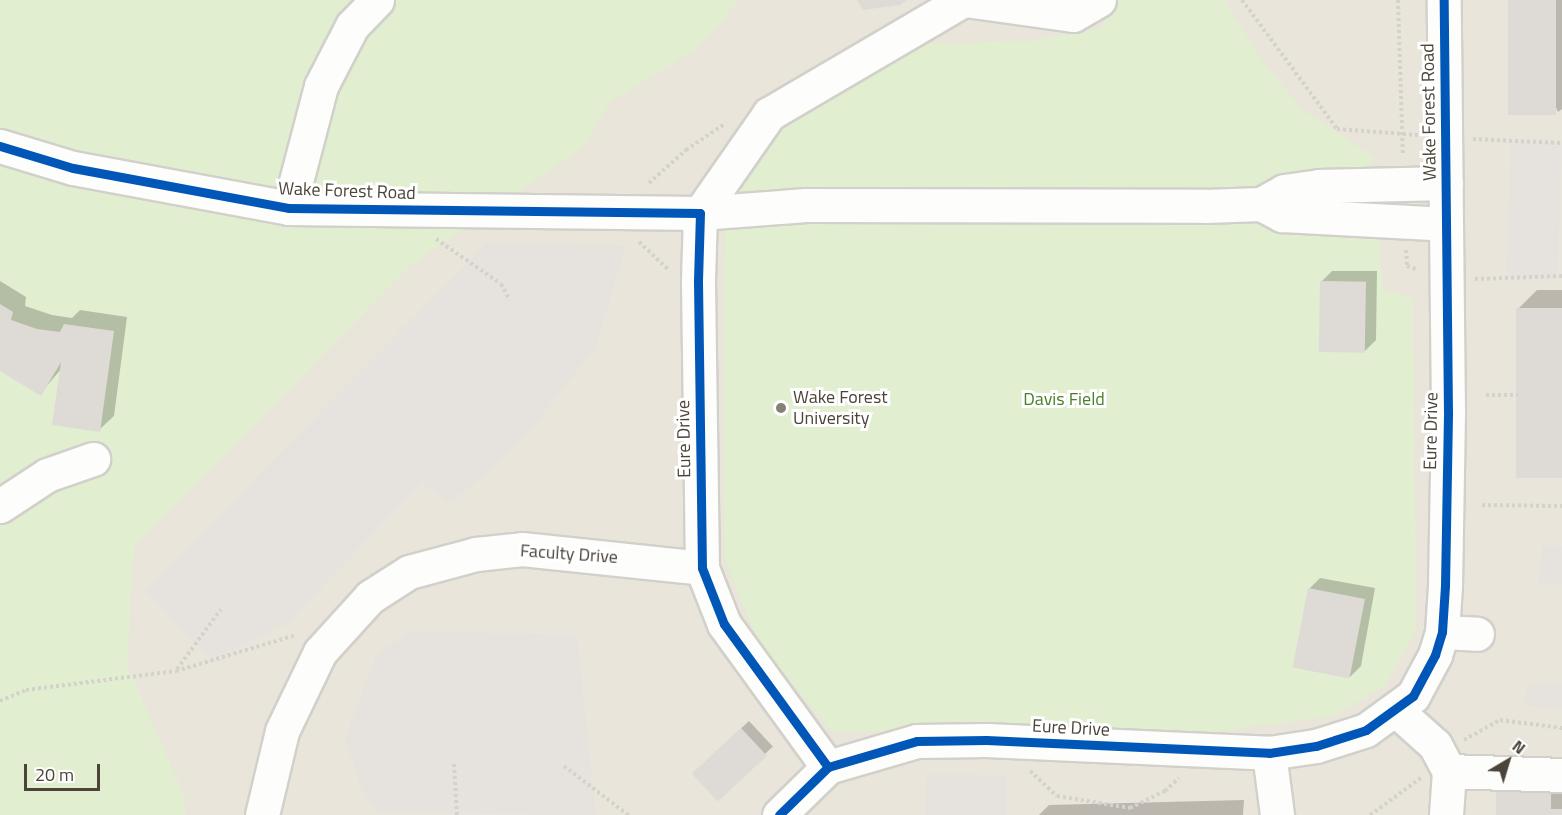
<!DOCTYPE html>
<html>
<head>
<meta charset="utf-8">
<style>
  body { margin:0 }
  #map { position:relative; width:1562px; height:815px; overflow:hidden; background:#f4f2ee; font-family:"Titillium Web",sans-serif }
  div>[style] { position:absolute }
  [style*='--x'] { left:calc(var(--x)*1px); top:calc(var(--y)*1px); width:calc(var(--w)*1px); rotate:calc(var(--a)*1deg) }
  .education>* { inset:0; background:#eae5da; transform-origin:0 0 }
  .green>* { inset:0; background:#e1eecf }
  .parking>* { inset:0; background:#e6e3df; transform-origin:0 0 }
  .shadow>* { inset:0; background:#0003; transform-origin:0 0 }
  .building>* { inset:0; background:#dedbd6; transform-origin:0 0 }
  .path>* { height:4px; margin-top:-2px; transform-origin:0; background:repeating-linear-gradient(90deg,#d3d2cc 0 3px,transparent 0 6px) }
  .roads { filter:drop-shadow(2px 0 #d2d0cb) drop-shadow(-2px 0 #d2d0cb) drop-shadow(0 2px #d2d0cb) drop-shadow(0 -2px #d2d0cb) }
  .minor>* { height:33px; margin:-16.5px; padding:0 16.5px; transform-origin:16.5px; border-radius:16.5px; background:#fdfdfc }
  .cycleway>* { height:9px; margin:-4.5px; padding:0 4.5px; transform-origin:4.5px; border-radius:4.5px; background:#0057b8 }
  .dots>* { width:16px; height:16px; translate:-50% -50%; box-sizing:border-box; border:3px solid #fff; border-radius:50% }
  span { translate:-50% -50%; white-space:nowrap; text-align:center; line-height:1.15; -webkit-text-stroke:6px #fff; paint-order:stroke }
  .street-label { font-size:18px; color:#4b4439 }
  .poi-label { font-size:18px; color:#4b4439 }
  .left { translate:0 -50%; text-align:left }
  .park-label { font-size:18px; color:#4a7f2a }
  .north { position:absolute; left:1478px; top:731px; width:60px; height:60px; -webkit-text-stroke:4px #fff; paint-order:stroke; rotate:38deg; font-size:16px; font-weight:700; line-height:24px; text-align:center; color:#4b4439 }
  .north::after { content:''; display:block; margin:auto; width:21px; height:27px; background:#4b4439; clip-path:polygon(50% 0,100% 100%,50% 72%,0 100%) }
  .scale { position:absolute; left:24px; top:764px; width:76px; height:27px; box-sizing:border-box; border:3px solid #4b4439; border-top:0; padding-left:8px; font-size:18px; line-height:21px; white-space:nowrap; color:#4b4439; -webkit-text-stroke:4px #fff; paint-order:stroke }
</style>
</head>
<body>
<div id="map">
  <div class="education">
    <i style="left:0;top:0;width:1562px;height:815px"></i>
  </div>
  <div class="green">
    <i style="clip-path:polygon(0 0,739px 0,698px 48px,609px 103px,585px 146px,409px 267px,134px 547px,127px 665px,183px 793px,186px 815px,0 815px)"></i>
    <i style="clip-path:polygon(1115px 0,1224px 0,1265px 65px,1303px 110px,1372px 156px,1383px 289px,1413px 298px,1416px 632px,1384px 687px,1332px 716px,1172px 738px,831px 731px,757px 640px,724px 556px,725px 212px,751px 157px,791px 116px,907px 44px,1030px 41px,1101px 28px)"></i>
  </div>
  <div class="parking">
    <i style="left:1511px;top:141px;width:51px;height:136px;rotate:2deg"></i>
    <i style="clip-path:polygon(487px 243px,626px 246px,595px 348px,521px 442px,450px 504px,422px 483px,284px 626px,213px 660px,145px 590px)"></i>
    <i style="clip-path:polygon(1543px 545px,1562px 546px,1562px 583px,1538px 584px)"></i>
    <i style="clip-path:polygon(411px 631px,577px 635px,596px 815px,379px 813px,361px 788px,345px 738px,376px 655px)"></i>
    <i style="clip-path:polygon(1529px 684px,1562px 684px,1562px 707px,1523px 706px)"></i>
    <i style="left:926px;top:774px;width:81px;height:41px;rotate:1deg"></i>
  </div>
  <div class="shadow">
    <i style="clip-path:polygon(1510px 0,1562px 0,1562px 109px,1558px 112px)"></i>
    <i style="clip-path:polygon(1332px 271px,1377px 271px,1376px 340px,1365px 351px,1321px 282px)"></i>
    <i style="clip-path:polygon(0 281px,26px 297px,25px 306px,52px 315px,72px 318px,80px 310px,127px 317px,114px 416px,99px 430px,62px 368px,40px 394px,0 370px)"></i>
    <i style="clip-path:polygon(1537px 290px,1562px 290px,1562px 476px,1517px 310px)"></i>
    <i style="clip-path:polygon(1320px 578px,1375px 588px,1361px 666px,1350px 677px,1309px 589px)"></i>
    <i style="left:749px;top:721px;width:35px;height:76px;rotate:47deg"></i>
    <i style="clip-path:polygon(1562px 765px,1562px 815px,1497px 815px)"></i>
    <i style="clip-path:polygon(1244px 800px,1243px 815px,1039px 815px,1049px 805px)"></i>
  </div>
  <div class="building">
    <i style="clip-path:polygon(857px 0,907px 0,900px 5px,863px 10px)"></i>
    <i style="left:1508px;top:0;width:48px;height:115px"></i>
    <i style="left:1320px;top:281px;width:46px;height:71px;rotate:1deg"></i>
    <i style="clip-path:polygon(0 304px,13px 312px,11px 320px,37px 329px,60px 332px,64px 324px,114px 331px,100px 432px,52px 425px,61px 362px,41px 396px,0 371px)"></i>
    <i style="left:1562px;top:308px;width:170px;height:46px;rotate:90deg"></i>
    <i style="left:1308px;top:588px;width:58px;height:81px;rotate:11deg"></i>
    <i style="left:741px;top:728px;width:38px;height:67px;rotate:47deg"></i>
    <i style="clip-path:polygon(1496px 784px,1551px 784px,1551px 809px,1562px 809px,1562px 815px,1496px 815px)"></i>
  </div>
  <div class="path">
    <i style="--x:1242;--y:0;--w:160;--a:53.6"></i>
    <i style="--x:1337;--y:129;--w:81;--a:4.2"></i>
    <i style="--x:1398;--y:0;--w:155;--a:88.2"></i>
    <i style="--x:1473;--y:139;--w:89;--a:2.6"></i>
    <i style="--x:649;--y:183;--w:50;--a:-41.7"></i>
    <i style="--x:686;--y:150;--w:48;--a:-34"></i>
    <i style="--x:436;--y:239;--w:79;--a:34.7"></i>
    <i style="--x:501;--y:284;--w:18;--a:61"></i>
    <i style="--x:639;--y:242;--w:42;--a:43.1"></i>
    <i style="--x:1406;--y:250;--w:16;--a:86"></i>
    <i style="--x:1407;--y:266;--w:12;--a:20"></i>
    <i style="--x:1475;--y:279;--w:87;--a:-2"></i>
    <i style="--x:1486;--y:395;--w:32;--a:0"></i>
    <i style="--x:1482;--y:505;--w:80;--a:0.7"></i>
    <i style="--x:177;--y:669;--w:74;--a:-53.7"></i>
    <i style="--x:0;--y:701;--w:28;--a:-23"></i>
    <i style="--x:26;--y:690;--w:151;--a:-7.2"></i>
    <i style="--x:176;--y:671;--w:125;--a:-16.7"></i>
    <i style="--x:1464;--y:740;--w:41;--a:-29.1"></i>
    <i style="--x:1500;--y:720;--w:63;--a:7.4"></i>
    <i style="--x:454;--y:764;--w:51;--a:86.6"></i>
    <i style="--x:564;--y:766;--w:81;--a:37.4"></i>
    <i style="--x:1030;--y:771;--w:37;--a:43"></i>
    <i style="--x:1057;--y:796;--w:74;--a:9.3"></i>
    <i style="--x:1130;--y:808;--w:39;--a:-26"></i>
    <i style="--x:1165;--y:791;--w:19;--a:-43"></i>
    <i style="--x:1370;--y:815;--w:63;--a:-36"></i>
  </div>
  <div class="roads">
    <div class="minor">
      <i style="--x:965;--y:0;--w:109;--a:7.9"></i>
      <i style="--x:1073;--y:15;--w:30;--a:-30"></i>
      <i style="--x:0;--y:146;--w:76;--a:16.8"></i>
      <i style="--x:73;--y:168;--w:220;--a:10.5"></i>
      <i style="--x:289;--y:208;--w:411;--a:0.7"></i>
      <i style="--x:700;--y:213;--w:106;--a:-4.3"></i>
      <i style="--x:806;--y:205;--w:399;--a:0.1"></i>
      <i style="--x:1205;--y:206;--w:56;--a:-2"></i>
      <i style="--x:1261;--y:204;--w:26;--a:-29"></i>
      <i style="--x:1284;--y:191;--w:34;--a:-8"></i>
      <i style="--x:1318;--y:186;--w:128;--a:-1.3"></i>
      <i style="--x:1261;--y:204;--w:24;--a:28"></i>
      <i style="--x:1282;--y:215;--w:164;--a:3.1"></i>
      <i style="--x:289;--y:208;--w:126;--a:-75.3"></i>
      <i style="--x:321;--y:86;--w:68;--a:-62.7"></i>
      <i style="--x:352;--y:26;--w:36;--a:-46"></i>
      <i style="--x:700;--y:213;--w:69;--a:91.7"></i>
      <i style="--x:698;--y:282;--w:286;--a:89.2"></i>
      <i style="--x:702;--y:568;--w:60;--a:68.6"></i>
      <i style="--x:724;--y:624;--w:177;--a:54"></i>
      <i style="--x:700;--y:213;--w:121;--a:-55.1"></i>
      <i style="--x:769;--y:114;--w:225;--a:-30.4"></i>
      <i style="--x:0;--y:506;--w:56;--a:-33.4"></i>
      <i style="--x:47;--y:475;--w:49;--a:-19.2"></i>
      <i style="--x:1442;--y:632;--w:35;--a:3"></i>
      <i style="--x:1397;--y:711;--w:51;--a:41.8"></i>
      <i style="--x:1435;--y:745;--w:30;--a:62"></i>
      <i style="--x:1449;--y:771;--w:44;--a:93.9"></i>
      <i style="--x:1269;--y:753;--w:63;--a:82.6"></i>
      <i style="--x:1449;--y:771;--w:113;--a:2"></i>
      <i style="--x:262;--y:815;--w:86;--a:-76.6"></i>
      <i style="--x:282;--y:731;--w:88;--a:-64.3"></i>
      <i style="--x:320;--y:652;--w:74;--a:-47.7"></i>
      <i style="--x:370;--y:597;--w:46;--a:-32.7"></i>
      <i style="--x:409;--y:572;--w:69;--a:-15"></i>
      <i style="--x:476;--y:554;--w:46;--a:-6.2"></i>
      <i style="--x:522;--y:549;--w:181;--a:6"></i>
      <i style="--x:779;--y:815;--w:69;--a:-44.4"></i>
      <i style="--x:828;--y:767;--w:93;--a:-16.3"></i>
      <i style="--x:917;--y:741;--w:69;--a:-0.8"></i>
      <i style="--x:986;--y:740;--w:283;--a:2.6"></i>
      <i style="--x:1269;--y:753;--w:48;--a:-8.5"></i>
      <i style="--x:1316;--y:746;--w:52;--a:-17.7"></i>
      <i style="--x:1366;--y:730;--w:58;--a:-35.9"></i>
      <i style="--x:1413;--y:696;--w:47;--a:-61.8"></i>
      <i style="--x:1435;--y:655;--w:24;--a:-73"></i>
      <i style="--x:1442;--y:632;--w:46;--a:-86.3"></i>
      <i style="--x:1445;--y:586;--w:173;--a:-89"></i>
      <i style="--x:1448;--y:413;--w:413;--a:-90.6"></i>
    </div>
  </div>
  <div class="cycleway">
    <i style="--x:0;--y:146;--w:76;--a:16.8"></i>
    <i style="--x:73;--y:168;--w:220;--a:10.5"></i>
    <i style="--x:289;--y:208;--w:411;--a:0.7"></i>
    <i style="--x:700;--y:213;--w:69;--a:91.7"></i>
    <i style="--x:698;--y:282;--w:286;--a:89.2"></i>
    <i style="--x:702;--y:568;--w:60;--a:68.6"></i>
    <i style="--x:724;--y:624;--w:177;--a:54"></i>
    <i style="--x:779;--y:815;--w:69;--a:-44.4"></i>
    <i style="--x:828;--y:767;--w:93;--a:-16.3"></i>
    <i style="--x:917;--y:741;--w:69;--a:-0.8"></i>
    <i style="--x:986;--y:740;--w:283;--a:2.6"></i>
    <i style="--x:1269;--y:753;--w:48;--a:-8.5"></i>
    <i style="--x:1316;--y:746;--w:52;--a:-17.7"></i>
    <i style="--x:1366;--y:730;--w:58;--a:-35.9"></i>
    <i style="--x:1413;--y:696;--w:47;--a:-61.8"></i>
    <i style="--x:1435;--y:655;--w:24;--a:-73"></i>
    <i style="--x:1442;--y:632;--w:46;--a:-86.3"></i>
    <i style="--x:1445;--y:586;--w:173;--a:-89"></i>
    <i style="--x:1448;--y:413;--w:413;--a:-90.6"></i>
  </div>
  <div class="dots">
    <i style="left:781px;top:408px;background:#868178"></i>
  </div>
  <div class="street-label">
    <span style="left:1429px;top:112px;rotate:-91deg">Wake Forest Road</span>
    <span style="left:347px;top:191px;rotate:2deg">Wake Forest Road</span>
    <span style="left:1431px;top:431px;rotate:-89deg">Eure Drive</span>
    <span style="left:684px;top:439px;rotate:-91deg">Eure Drive</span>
    <span style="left:569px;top:554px;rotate:4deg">Faculty Drive</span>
    <span style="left:1071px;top:728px;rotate:3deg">Eure Drive</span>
  </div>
  <div class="poi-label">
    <span class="left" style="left:793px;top:408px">Wake Forest<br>University</span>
  </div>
  <div class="park-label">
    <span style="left:1064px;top:399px">Davis Field</span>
  </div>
  <div class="north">N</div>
  <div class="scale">20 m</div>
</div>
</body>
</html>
